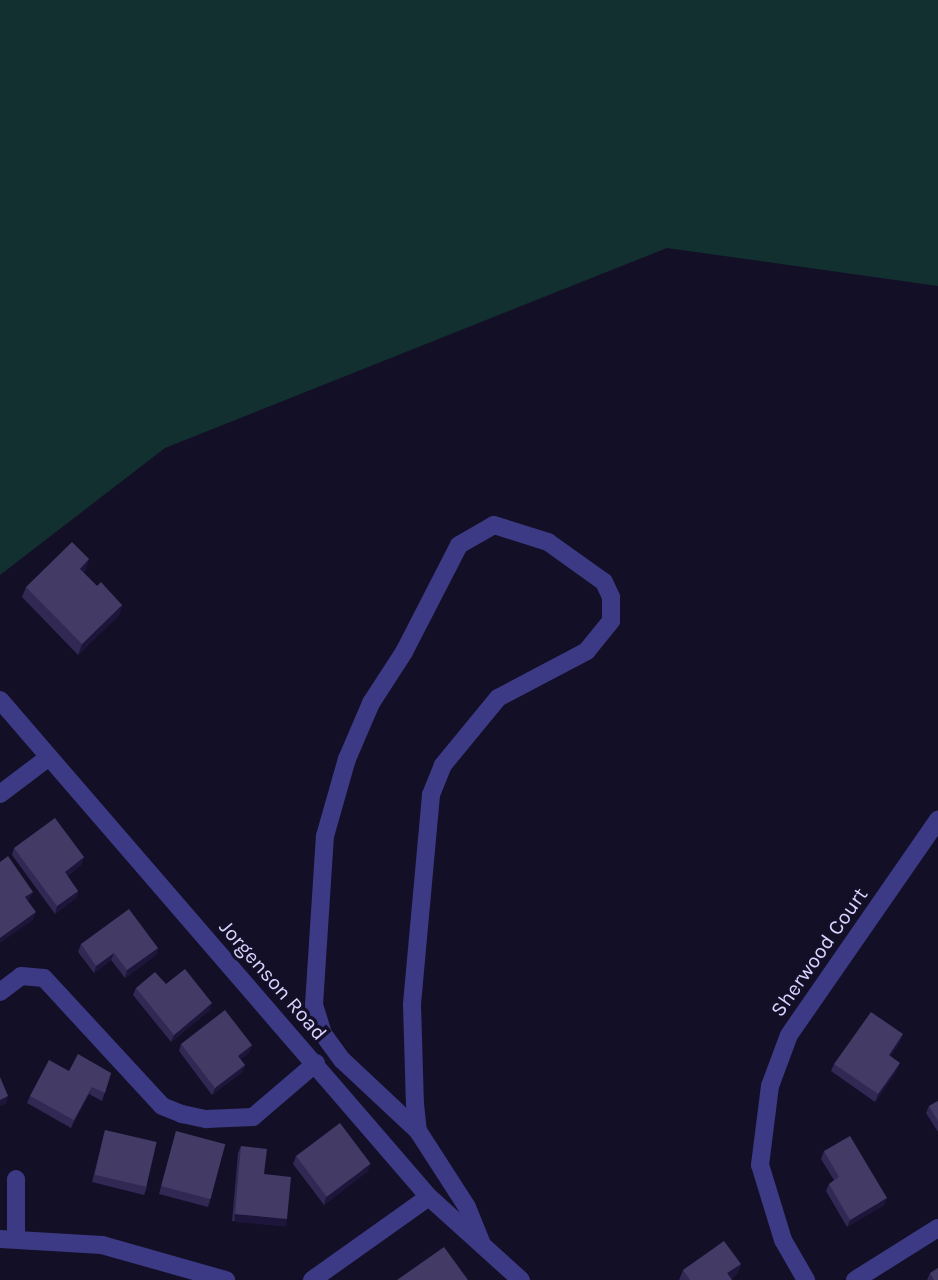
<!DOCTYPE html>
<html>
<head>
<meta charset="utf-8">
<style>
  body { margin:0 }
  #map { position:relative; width:938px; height:1280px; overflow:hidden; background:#130f26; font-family:Karla,sans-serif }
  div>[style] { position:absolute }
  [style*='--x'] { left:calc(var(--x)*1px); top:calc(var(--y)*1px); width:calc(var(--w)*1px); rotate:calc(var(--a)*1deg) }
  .green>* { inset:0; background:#12302f }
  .minor>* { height:18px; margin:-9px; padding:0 9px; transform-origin:9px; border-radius:9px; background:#3d3a85 }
  .wall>* { inset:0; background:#312854 }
  .shaded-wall>* { inset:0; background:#1d163a; transform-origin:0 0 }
  .building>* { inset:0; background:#433a66; transform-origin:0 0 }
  span { translate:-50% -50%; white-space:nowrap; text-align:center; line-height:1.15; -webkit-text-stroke:7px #130f26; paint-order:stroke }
  .street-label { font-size:21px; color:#d9d4ff }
</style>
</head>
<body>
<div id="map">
  <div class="green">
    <i style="clip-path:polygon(0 0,938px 0,938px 286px,667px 248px,165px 448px,0 575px)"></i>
  </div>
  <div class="minor">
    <i style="--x:0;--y:700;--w:657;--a:49.2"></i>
    <i style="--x:429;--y:1197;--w:124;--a:42.1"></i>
    <i style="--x:0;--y:794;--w:61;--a:-37.1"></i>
    <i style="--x:0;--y:992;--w:26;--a:-37"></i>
    <i style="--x:21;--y:976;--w:23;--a:5"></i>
    <i style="--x:44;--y:978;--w:174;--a:47.3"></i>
    <i style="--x:162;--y:1106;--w:22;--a:22"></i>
    <i style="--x:182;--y:1114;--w:25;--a:12"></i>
    <i style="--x:206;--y:1119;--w:47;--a:-2.4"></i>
    <i style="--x:253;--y:1117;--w:83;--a:-40.6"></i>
    <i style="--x:418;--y:1131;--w:104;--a:-136.9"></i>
    <i style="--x:342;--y:1060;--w:32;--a:-126"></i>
    <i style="--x:323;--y:1034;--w:30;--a:-107"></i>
    <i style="--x:314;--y:1005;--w:169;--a:-86.3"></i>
    <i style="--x:325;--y:836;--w:80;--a:-74.1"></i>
    <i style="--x:347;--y:759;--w:61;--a:-66.8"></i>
    <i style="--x:371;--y:703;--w:61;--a:-57.1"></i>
    <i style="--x:404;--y:652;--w:120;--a:-62.8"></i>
    <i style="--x:459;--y:545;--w:40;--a:-29.7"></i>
    <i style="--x:494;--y:525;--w:57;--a:17.5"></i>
    <i style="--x:548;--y:542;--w:69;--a:35.5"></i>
    <i style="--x:604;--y:582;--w:17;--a:65"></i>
    <i style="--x:611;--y:597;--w:24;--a:90"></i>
    <i style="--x:611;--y:621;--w:38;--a:129"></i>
    <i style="--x:587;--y:651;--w:101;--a:152.2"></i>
    <i style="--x:498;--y:698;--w:87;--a:129.4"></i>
    <i style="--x:443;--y:765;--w:32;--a:112"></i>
    <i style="--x:431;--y:795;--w:211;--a:95.2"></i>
    <i style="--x:412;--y:1005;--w:99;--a:88.3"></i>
    <i style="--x:415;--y:1104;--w:27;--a:84"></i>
    <i style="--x:418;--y:1131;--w:90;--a:57.2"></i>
    <i style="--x:467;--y:1207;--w:37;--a:68"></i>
    <i style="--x:16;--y:1179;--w:60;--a:90"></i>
    <i style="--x:0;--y:1239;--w:102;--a:3.4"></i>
    <i style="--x:102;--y:1245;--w:129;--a:15.8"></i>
    <i style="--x:312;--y:1280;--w:143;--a:-35.4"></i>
    <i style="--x:806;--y:1280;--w:46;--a:-119.9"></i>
    <i style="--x:783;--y:1240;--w:78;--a:-107"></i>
    <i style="--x:760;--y:1165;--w:80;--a:-82.8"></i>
    <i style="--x:770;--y:1086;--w:54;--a:-69.6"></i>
    <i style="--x:789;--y:1035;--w:262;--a:-55.3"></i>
    <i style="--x:855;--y:1280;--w:98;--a:-32.1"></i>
  </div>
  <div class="wall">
    <i style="clip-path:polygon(86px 570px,83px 572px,97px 586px,122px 605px,119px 615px,78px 655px,22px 597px,26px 587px)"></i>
    <i style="clip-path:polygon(14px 848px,84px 857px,81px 865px,67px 876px,78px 891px,76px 898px,55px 914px,12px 855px)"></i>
    <i style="clip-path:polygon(81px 944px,158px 948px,156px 955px,125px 978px,111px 960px,94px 973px,78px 952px)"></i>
    <i style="clip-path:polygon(166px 984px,210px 1010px,171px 1042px,133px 995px,136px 988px)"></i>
    <i style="clip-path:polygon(900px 1042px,890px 1056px,897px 1070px,875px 1102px,831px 1071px,834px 1064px)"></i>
    <i style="clip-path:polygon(181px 1044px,252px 1045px,249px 1053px,240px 1059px,245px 1065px,242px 1072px,212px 1095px,179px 1051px)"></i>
    <i style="clip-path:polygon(69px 1071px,111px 1073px,102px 1101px,89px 1094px,71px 1128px,27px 1103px,30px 1096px)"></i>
    <i style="clip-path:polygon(938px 1101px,938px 1132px,926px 1113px,929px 1106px)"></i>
    <i style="clip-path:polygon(105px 1130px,147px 1187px,144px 1195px,92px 1182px)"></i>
    <i style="clip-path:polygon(176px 1131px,210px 1200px,208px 1207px,159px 1194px)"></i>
    <i style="clip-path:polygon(241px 1146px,264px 1174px,284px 1226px,232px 1221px,238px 1153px)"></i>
    <i style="clip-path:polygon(824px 1151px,884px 1205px,847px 1227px,826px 1191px,829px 1184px,834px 1180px,821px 1159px)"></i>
    <i style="clip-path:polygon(296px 1156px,368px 1171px,324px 1205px,293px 1164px)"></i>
    <i style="clip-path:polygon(741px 1264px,737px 1274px,731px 1279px,732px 1280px,679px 1280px,683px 1270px)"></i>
    <i style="clip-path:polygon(930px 1273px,938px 1280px,927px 1280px)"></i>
  </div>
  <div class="shaded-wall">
    <i style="clip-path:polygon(89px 559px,86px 570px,76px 579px,80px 569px)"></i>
    <i style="clip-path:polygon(122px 605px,119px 615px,78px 655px,82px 644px)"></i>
    <i style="clip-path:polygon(84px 857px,81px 865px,62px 879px,65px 872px)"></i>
    <i style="clip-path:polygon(78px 891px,76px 898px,55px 914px,57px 906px)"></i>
    <i style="clip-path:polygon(33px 892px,30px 899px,23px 905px,25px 897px)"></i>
    <i style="clip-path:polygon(36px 912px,33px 920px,0 943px,0 938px)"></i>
    <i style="clip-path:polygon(158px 948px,156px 955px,125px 978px,127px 970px)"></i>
    <i style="clip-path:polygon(114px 953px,111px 960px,94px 973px,96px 966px)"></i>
    <i style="clip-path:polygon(212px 1003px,210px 1010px,171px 1042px,174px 1035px)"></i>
    <i style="clip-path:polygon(903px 1034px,900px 1042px,886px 1062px,889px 1055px)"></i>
    <i style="clip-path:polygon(252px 1045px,249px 1053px,235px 1063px,238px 1056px)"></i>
    <i style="clip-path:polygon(900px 1063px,897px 1070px,875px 1102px,878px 1094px)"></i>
    <i style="clip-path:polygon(245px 1065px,242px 1072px,212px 1095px,215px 1088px)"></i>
    <i style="clip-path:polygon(92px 1087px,89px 1094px,71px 1128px,74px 1120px)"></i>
    <i style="clip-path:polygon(8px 1096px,6px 1104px,0 1106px,0 1100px)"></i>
    <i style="clip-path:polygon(371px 1164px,368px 1171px,324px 1205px,326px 1197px)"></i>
    <i style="clip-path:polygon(887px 1198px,884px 1205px,847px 1227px,850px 1220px)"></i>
    <i style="left:235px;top:1214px;width:52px;height:8px;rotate:5deg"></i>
    <i style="clip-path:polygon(741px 1264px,737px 1274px,729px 1280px,727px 1273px)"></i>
  </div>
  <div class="building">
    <i style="clip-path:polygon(72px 542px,89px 559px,80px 569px,97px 586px,101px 582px,122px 605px,82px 644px,26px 587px)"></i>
    <i style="clip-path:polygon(55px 818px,84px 857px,65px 872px,78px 891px,57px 906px,14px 848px)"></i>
    <i style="clip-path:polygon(8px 856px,33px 892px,25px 897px,36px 912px,0 938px,0 862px)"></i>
    <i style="clip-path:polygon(129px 909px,158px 948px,127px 970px,114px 953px,96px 966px,81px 944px)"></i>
    <i style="clip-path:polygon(185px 969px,212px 1003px,174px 1035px,136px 988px,155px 972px,166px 984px)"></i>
    <i style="clip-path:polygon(225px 1010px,252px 1045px,238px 1056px,245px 1065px,215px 1088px,181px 1044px)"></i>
    <i style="clip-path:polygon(871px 1012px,903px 1034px,889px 1055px,900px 1063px,878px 1094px,834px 1064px)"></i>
    <i style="clip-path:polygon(78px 1054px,111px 1073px,105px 1093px,92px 1087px,74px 1120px,30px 1096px,49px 1060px,69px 1071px)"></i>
    <i style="clip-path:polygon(0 1077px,8px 1096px,0 1100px)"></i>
    <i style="clip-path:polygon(938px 1101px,938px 1121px,929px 1106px)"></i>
    <i style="left:340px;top:1123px;width:51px;height:55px;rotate:53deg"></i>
    <i style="left:105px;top:1130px;width:53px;height:46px;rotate:13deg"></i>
    <i style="left:176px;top:1131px;width:51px;height:57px;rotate:15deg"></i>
    <i style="clip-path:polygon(850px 1136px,887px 1198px,850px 1220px,829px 1184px,839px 1177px,824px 1151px)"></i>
    <i style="clip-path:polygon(241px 1146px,267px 1149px,264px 1174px,291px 1177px,287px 1219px,235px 1214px)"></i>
    <i style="clip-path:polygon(724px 1241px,741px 1264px,727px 1273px,732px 1280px,690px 1280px,683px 1270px)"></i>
    <i style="clip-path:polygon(444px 1247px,468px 1280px,397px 1280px)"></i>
    <i style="clip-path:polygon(938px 1268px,938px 1280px,934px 1280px,930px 1273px)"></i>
  </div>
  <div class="street-label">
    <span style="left:819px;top:952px;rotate:-55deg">Sherwood Court</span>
    <span style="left:273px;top:980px;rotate:49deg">Jorgenson Road</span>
  </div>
</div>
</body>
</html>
